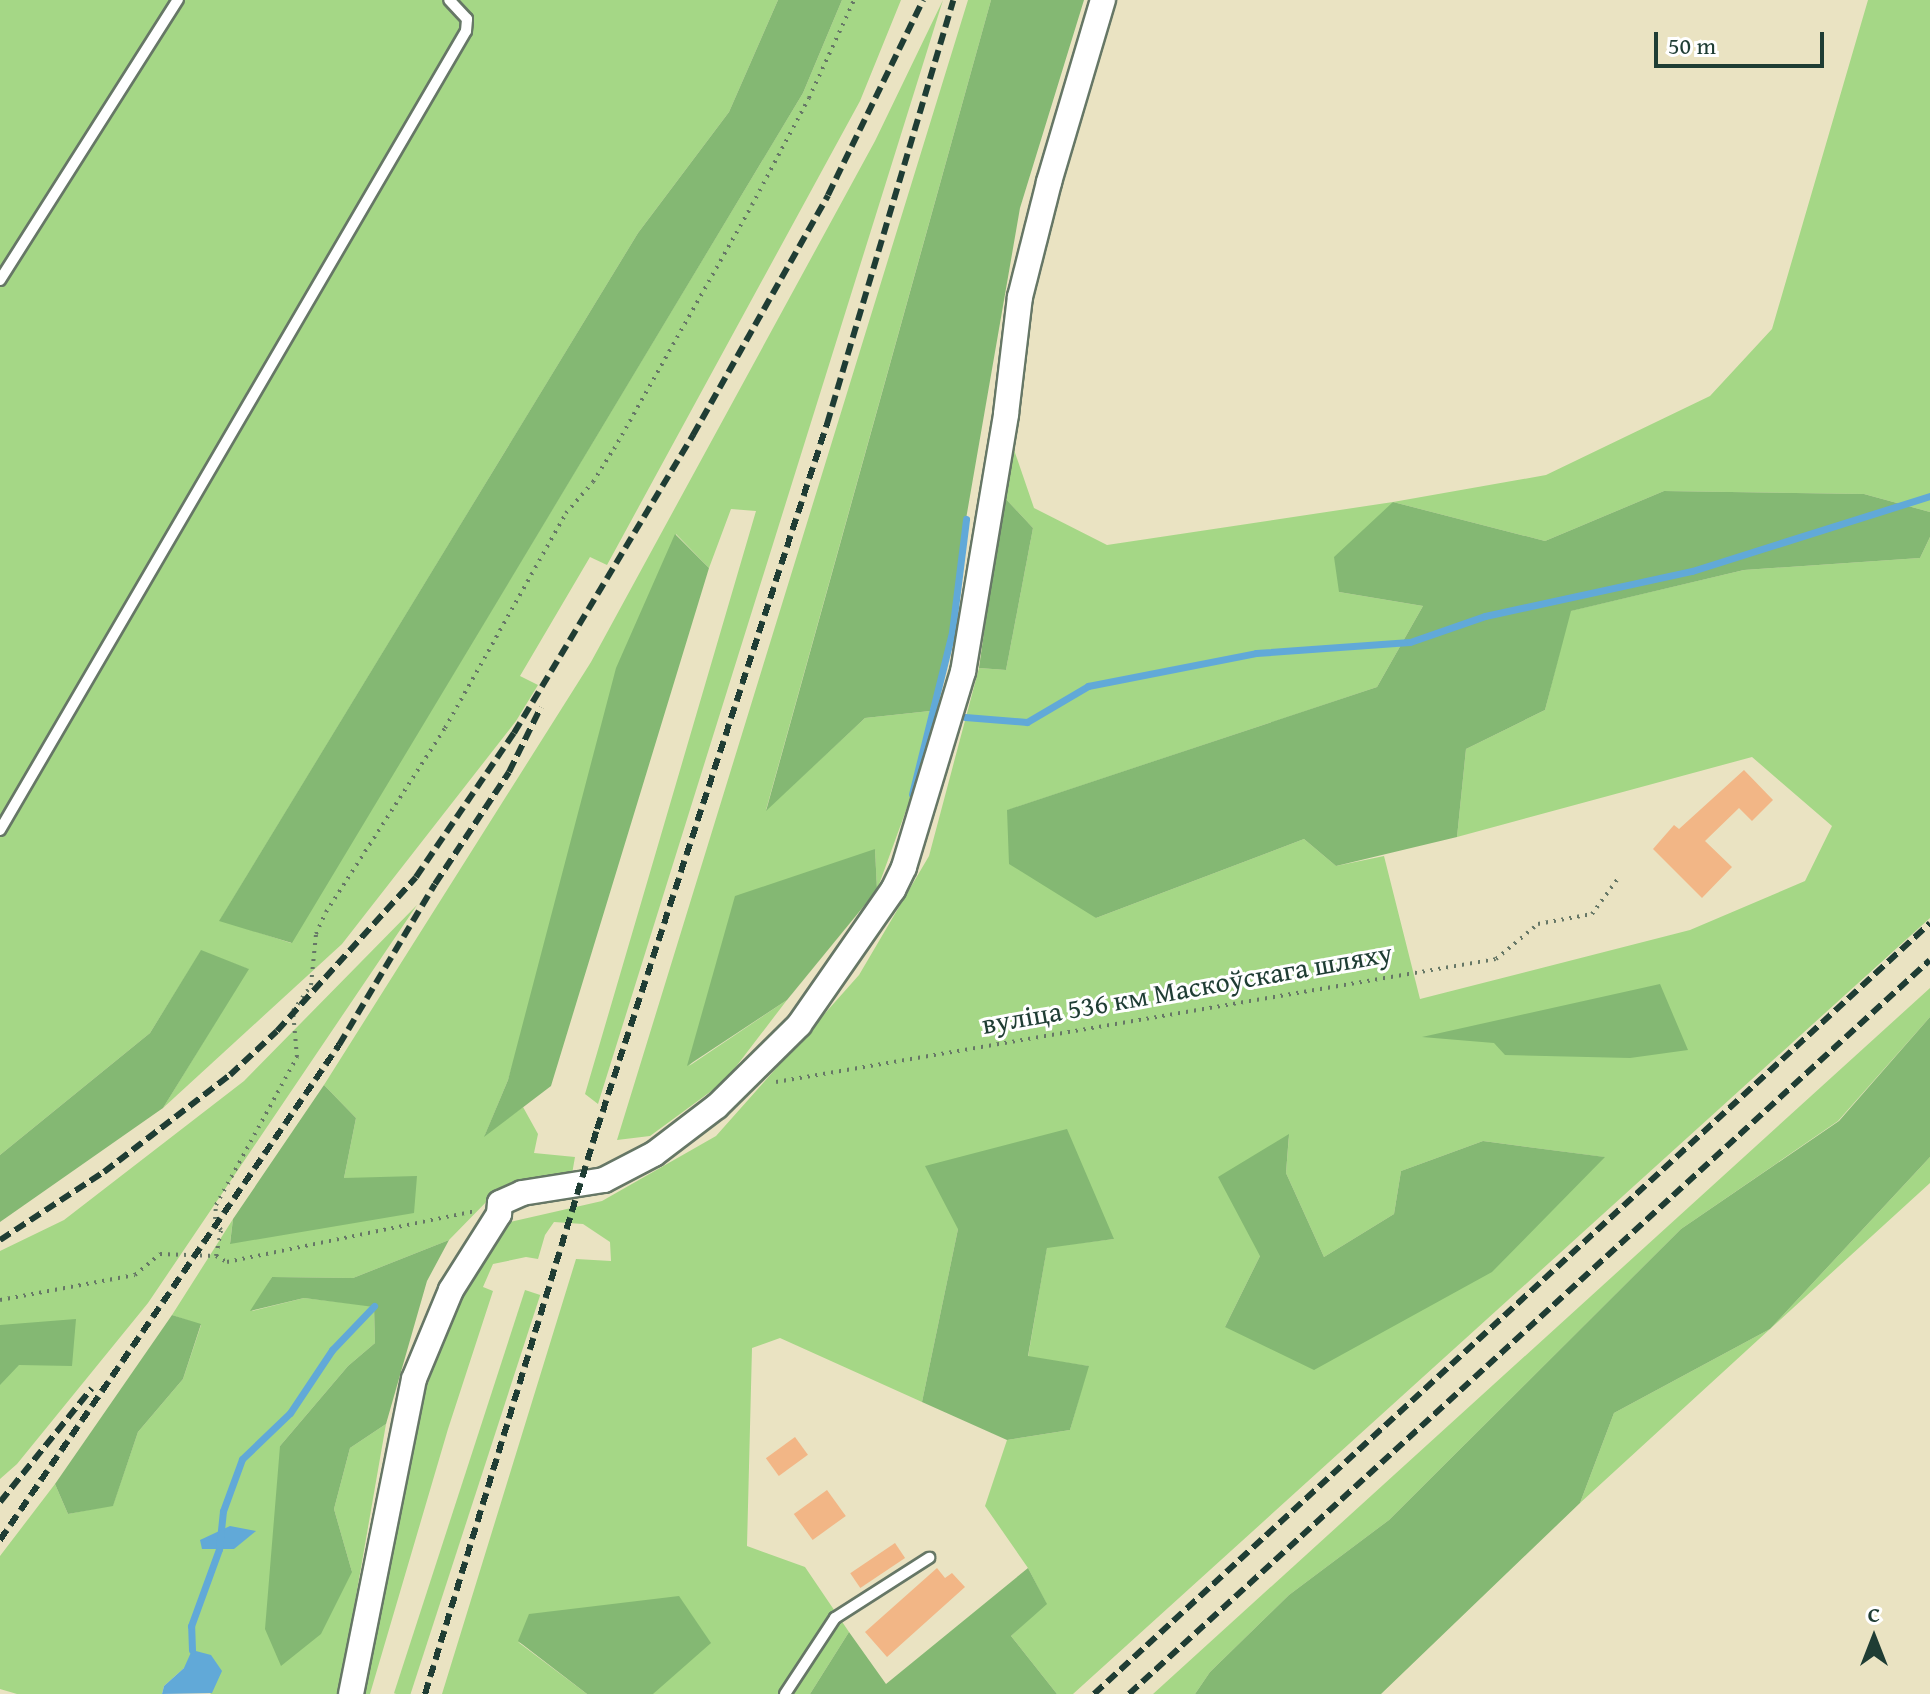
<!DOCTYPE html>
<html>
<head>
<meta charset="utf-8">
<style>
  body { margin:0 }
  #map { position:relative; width:1930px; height:1694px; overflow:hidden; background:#eae3c2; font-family:"Gentium Book Plus",serif }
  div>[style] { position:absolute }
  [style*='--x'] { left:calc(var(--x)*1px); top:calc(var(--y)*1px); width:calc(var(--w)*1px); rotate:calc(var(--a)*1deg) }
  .green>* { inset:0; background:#a5d786; transform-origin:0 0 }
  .forest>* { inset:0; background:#84b873 }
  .water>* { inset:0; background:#61a9d8 }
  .stream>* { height:7px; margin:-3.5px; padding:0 3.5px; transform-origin:3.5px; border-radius:3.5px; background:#61a9d8 }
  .building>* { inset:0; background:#f2b686; transform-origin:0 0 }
  .path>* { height:4px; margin-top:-2px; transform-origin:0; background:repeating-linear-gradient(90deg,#676 0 2px,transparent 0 8px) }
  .roads { filter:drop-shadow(2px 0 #676) drop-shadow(-2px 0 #676) drop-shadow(0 2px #676) drop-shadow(0 -2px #676) }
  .service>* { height:10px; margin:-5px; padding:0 5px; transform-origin:5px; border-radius:5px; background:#fff }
  .tertiary>* { height:24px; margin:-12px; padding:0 12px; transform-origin:12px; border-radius:12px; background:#fff }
  .rail>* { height:6px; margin-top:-3px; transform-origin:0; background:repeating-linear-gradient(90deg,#1f3d34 0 12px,transparent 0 18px) }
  span { translate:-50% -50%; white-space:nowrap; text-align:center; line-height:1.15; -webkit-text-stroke:6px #fff; paint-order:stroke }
  .street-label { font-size:28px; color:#1f3d34 }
  .north { position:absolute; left:1834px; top:1598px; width:80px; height:80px; -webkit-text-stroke:6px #fff; paint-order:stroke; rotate:0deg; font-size:22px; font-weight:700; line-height:32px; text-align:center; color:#1f3d34 }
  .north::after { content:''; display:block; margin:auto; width:28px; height:36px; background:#1f3d34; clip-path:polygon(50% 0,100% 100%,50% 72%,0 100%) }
  .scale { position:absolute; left:1654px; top:32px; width:170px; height:36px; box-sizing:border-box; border:4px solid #1f3d34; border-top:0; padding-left:10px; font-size:24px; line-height:28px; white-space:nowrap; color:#1f3d34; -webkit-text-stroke:6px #fff; paint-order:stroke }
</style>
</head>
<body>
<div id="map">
  <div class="green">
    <i style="clip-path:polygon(0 0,778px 0,729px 112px,638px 233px,220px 920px,291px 943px,803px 93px,842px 0,901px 0,860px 101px,607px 565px,590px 557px,520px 676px,538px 685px,516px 721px,342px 944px,163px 1108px,248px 969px,201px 951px,150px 1033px,0 1155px)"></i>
    <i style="clip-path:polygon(943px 0,598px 1104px,585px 1094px,756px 511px,731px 509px,709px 568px,676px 534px,508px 1080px,485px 1135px,523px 1107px,538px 1134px,534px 1153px,575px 1157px,572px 1174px,512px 1182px,492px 1196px,449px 1240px,353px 1278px,272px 1277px,252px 1311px,304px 1298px,374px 1306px,375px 1343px,348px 1366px,280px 1446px,352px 1572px,334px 1509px,350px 1448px,386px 1424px,339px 1694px,211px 1694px,184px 1668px,164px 1686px,162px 1694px,17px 1694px,0 1689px,0 1556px,55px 1484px,68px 1514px,113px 1505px,138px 1432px,183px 1379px,201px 1325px,172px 1315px,233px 1219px,230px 1243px,344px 1178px,356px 1118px,324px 1085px,591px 662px,875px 141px)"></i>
    <i style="clip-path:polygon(968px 0,991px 0,766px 810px,865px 718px,930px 711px,912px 794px,877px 890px,875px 849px,689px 1066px,787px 1000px,725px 1081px,650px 1136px,617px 1140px)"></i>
    <i style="clip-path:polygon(evenodd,1868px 0,1930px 0,1930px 512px,1864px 494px,1664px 491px,1545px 541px,1393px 502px,1339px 592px,1423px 606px,1377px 687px,1008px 810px,1096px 918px,1304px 839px,1336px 866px,1384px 856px,1420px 999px,1690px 930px,1805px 881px,1832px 826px,1752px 757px,1457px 837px,1466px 749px,1545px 710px,1570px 611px,1744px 570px,1920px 558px,1930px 537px,1930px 918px,1073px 1694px,1057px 1694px,1011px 1636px,1046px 1603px,1028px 1568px,985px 1506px,1007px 1440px,1070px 1430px,1088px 1366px,1028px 1357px,1047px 1247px,1114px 1239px,958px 1229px,922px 1402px,780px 1338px,752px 1348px,747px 1546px,805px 1567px,849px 1632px,810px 1694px,653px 1694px,518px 1642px,587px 1694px,442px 1694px,576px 1259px,611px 1261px,610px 1242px,583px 1224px,554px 1222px,545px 1235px,538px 1259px,526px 1257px,493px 1264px,483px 1287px,493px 1291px,448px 1429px,370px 1694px,364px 1694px,419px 1409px,460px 1291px,510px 1222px,602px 1201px,716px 1136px,859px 975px,929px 856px,979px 668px,1006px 670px,1033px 528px,1003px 496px,1011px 441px,1034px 508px,1107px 545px,1393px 502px,1546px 475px,1710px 396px,1772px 329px,1868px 0,1289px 1135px,1286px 1173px,1324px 1257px,1394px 1214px,1401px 1171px,1483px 1141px,1604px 1157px,1225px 1327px,1260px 1256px,1289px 1135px)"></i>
    <i style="clip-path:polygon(417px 905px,148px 1303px,17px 1464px,0 1479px,0 1251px,64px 1220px,244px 1081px)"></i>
    <i style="clip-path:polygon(1930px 988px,1930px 1017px,1838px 1121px,1681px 1229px,1389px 1520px,1289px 1595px,1210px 1672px,1195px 1694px,1153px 1694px)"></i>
    <i style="clip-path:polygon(1930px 1157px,1930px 1183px,1770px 1329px,1580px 1503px,1614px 1413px,1770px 1329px)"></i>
    <i style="left:525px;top:1290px;width:16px;height:424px;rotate:18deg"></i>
  </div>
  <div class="forest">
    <i style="clip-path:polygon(778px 0,842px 0,803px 93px,292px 943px,219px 921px,638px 233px,729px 112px)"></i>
    <i style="clip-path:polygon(991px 0,1084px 0,1020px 208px,966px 519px,952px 632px,930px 711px,865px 718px,766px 811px)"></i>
    <i style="clip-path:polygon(1664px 491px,1864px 494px,1930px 512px,1930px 537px,1920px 558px,1744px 570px,1571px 611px,1545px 710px,1466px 749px,1457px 837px,1336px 866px,1304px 839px,1096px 918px,1009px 864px,1007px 810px,1377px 687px,1423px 606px,1339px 592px,1334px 557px,1393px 502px,1545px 541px)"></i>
    <i style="clip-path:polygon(1003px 496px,1033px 528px,1006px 670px,979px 668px)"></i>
    <i style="clip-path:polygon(675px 534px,709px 568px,551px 1086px,484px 1137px,508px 1080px,616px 668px)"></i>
    <i style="clip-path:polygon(875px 849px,877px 890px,787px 1000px,687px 1066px,735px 896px)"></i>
    <i style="clip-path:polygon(201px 950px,249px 969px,163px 1108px,0 1222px,0 1155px,150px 1033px)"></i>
    <i style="clip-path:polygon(1660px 984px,1688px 1050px,1630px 1058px,1505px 1055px,1494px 1043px,1422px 1037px)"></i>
    <i style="clip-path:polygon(1930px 1017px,1930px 1157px,1770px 1329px,1614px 1413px,1580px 1503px,1381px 1694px,1195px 1694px,1210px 1672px,1289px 1595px,1389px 1520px,1681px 1229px,1839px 1121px)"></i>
    <i style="clip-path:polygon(324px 1085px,356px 1118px,344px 1178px,417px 1176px,414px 1213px,230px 1244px,233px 1219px)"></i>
    <i style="clip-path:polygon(1067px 1129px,1114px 1239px,1047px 1248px,1028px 1356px,1089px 1366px,1070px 1430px,1007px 1440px,922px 1402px,958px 1229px,925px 1166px)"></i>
    <i style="clip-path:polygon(1289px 1134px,1286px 1173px,1324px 1257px,1394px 1214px,1401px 1171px,1483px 1141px,1605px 1157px,1492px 1272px,1314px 1370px,1225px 1327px,1260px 1256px,1218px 1177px)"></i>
    <i style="clip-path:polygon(449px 1240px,427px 1281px,386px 1424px,350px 1448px,334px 1509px,352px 1572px,321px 1634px,281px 1666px,265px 1629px,280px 1446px,348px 1366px,375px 1343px,374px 1307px,304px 1298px,250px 1311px,272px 1277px,353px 1278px)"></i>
    <i style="clip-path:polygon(172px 1315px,201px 1324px,183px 1379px,138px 1432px,113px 1506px,68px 1514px,55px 1484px)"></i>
    <i style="clip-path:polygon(76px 1319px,72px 1366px,19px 1365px,0 1385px,0 1325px)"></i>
    <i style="clip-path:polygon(1028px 1568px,1047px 1604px,1011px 1636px,1057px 1694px,810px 1694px,849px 1632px,886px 1684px)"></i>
    <i style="clip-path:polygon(679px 1596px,711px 1643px,653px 1694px,587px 1694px,518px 1641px,529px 1614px)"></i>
  </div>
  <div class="water">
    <i style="clip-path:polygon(230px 1526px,256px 1531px,234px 1549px,202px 1549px,200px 1540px)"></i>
    <i style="clip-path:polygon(192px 1650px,211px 1655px,222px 1671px,212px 1693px,162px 1694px,164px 1686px,184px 1668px)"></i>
  </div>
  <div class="stream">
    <i style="--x:965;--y:717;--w:62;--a:4.6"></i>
    <i style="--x:1027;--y:722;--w:71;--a:-30.5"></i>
    <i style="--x:1088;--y:686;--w:171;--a:-11.1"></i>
    <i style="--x:1256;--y:653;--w:154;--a:-4.1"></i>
    <i style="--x:1410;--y:642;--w:79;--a:-19.1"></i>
    <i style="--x:1485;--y:616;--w:212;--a:-12.3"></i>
    <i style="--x:1692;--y:571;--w:250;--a:-17.5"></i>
    <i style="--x:912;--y:794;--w:167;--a:-76.1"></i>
    <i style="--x:952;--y:632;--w:114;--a:-82.9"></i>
    <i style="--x:192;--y:1650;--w:24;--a:-92"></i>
    <i style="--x:191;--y:1626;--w:82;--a:-70"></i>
    <i style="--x:219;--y:1549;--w:38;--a:-84"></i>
    <i style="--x:223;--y:1511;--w:55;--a:-69.9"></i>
    <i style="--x:242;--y:1459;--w:66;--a:-43.8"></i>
    <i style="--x:290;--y:1413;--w:76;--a:-56.3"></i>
    <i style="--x:332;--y:1350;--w:61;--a:-46.3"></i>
  </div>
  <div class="building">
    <i style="clip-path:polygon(1744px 770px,1773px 800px,1752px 821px,1739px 808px,1705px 841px,1732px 867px,1702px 898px,1653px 849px,1674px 825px,1679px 829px)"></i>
    <i style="left:795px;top:1437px;width:22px;height:36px;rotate:54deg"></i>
    <i style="left:827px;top:1490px;width:32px;height:41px;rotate:54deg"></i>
    <i style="left:895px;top:1543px;width:18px;height:54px;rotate:56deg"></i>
    <i style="clip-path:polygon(937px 1568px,945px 1578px,952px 1573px,965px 1587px,887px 1657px,865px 1632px)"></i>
  </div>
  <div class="path">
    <i style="--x:776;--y:1082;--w:730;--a:-9.69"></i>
    <i style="--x:1496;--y:959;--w:55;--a:-39.8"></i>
    <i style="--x:1538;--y:924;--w:55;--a:-10.5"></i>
    <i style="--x:1592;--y:914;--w:46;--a:-53.9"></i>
    <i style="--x:216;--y:1256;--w:26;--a:-79"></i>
    <i style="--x:221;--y:1230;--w:13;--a:-119"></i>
    <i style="--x:215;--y:1219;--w:14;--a:-86"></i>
    <i style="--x:216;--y:1205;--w:169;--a:-61.3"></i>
    <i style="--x:297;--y:1057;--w:46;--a:-95"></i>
    <i style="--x:293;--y:1011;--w:32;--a:-55"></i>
    <i style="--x:311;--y:985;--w:51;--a:-84.4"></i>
    <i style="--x:316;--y:934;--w:24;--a:-66"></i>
    <i style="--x:326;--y:912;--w:219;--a:-57.1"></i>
    <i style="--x:445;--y:728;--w:247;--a:-60.6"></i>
    <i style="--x:566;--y:513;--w:41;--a:-48.9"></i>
    <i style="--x:593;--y:482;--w:39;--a:-58"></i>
    <i style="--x:614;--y:449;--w:280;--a:-60.5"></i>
    <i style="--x:752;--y:205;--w:121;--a:-62"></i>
    <i style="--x:809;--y:98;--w:108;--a:-65.3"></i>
    <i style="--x:0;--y:1300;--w:137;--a:-10.5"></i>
    <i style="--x:135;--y:1275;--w:33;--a:-40"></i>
    <i style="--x:160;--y:1254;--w:56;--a:2"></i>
    <i style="--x:216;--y:1256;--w:13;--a:29"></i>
    <i style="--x:227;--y:1262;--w:253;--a:-11.6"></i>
  </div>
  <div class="roads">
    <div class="service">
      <i style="--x:0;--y:280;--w:332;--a:-57.6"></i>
      <i style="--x:0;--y:830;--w:925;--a:-59.75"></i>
      <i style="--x:466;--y:31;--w:12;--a:-85"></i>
      <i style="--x:467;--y:19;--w:26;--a:-133"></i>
      <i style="--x:785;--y:1694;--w:91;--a:-56.7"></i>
      <i style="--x:835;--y:1618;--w:112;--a:-32.6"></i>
    </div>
    <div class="tertiary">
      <i style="--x:351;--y:1694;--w:321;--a:-78.7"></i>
      <i style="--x:414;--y:1379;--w:96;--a:-67.4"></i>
      <i style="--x:451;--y:1290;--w:90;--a:-57.7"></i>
      <i style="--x:499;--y:1214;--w:11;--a:-85"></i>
      <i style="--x:500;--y:1203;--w:24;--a:-24"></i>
      <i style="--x:522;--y:1193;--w:83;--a:-9"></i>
      <i style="--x:604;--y:1180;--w:56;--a:-27.5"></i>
      <i style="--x:654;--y:1154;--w:79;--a:-37.3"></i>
      <i style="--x:717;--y:1106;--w:115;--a:-44.6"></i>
      <i style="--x:799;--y:1025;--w:165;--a:-55.2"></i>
      <i style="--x:893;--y:890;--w:25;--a:-64"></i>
      <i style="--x:904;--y:867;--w:204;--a:-73.2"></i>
      <i style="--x:963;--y:672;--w:262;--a:-80.5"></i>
      <i style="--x:1006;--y:414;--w:118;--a:-83.2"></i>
      <i style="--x:1020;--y:297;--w:119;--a:-75.8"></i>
      <i style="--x:1049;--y:182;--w:190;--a:-73.5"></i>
    </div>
  </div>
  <div class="rail">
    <i style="--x:0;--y:1240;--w:124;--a:-33.2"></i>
    <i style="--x:104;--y:1172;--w:159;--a:-37.6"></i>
    <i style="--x:230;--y:1075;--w:64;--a:-43.1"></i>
    <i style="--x:277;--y:1031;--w:207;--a:-47.9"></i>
    <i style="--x:416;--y:877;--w:174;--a:-55.8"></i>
    <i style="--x:514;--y:733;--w:348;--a:-59"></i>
    <i style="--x:693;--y:435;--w:275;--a:-60.6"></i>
    <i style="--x:828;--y:195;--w:217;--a:-64"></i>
    <i style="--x:0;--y:1502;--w:146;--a:-51.1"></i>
    <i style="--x:0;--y:1540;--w:600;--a:-55.59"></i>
    <i style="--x:339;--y:1045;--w:187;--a:-59.2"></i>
    <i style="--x:435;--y:884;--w:134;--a:-56.5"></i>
    <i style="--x:509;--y:772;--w:72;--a:-63.8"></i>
    <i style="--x:425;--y:1694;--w:591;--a:-73.07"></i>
    <i style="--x:597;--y:1129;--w:742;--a:-71.93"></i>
    <i style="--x:827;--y:424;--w:442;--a:-73.4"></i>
    <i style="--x:1094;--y:1694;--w:1137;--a:-42.68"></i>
    <i style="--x:1129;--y:1694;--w:1086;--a:-42.5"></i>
  </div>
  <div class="street-label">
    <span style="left:1187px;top:988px;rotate:-10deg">вуліца 536 км Маскоўскага шляху</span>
  </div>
  <div class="north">С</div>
  <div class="scale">50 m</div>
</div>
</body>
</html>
